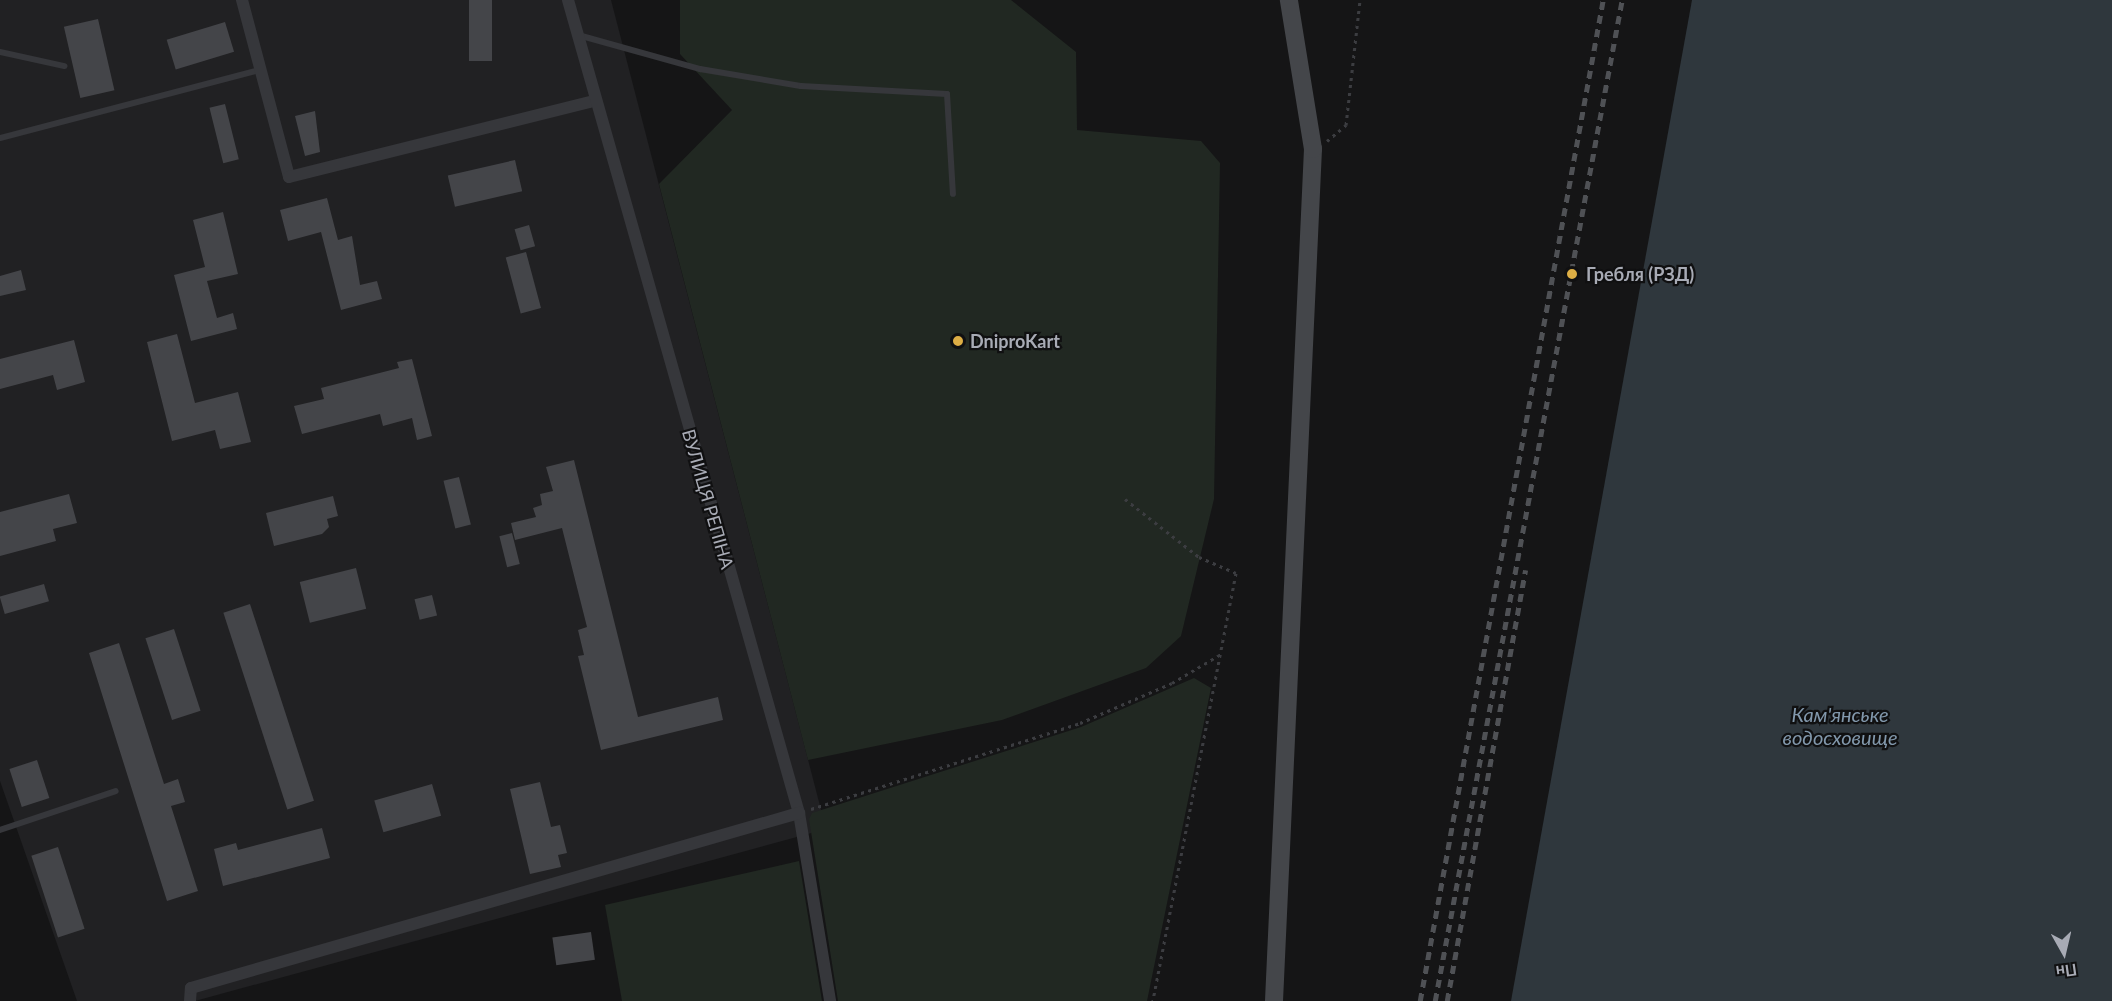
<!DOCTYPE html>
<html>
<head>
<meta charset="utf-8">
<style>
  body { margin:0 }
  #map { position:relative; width:2112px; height:1001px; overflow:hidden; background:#151516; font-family:Lato,sans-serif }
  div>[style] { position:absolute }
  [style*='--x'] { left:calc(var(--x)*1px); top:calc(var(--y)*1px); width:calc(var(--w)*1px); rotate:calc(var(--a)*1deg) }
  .built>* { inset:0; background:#212123 }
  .green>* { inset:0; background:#212822 }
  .water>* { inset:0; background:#2f373d }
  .building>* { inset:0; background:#444549; transform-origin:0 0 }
  .path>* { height:3px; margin-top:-1.5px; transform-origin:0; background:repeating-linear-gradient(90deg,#3c3d41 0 3px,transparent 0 7.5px) }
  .lane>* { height:6px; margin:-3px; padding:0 3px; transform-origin:3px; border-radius:3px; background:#36373b }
  .street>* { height:12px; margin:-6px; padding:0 6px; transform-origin:6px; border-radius:6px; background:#36373b }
  .secondary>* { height:18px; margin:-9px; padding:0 9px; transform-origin:9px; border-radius:9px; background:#44464a }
  .rail>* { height:4.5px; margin-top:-2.25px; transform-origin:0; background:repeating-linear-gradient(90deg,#4f5155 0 8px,transparent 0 14px) }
  .dots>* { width:16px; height:16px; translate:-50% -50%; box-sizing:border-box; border:3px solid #101011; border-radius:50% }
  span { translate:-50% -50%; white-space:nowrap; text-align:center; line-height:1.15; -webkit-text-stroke:4.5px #101011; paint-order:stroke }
  .poi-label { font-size:18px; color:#a8abb5; font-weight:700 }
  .left { translate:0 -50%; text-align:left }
  .street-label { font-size:18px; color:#a8abb5 }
  .water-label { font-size:20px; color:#8298ac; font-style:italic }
  .north { position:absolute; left:2034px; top:923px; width:60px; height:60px; -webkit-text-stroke:4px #101011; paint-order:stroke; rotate:172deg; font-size:16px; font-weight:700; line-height:24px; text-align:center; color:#a8abb5 }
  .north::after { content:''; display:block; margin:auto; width:21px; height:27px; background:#a8abb5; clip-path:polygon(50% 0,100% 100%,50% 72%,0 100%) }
</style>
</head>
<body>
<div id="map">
  <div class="built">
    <i style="clip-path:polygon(0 0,611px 0,826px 829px,195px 1001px,77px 1001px,0 781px)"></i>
  </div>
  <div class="green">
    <i style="clip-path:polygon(680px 0,1011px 0,1076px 52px,1077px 130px,1201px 141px,1220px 163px,1214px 499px,1181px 636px,1146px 668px,1002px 720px,808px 760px,659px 184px,732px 110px,680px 54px)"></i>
    <i style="clip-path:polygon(1194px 678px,1211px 688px,1147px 1001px,838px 1001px,809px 819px,812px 813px,1081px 727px)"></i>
    <i style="clip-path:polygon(799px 861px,822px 1001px,622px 1001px,605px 905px)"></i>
  </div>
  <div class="water">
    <i style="clip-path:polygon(1692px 0,2112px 0,2112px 1001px,1511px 1001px)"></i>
  </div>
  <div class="building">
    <i style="left:469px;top:0;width:23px;height:61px"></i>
    <i style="left:98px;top:19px;width:73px;height:35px;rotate:77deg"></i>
    <i style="left:225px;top:22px;width:31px;height:61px;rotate:73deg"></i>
    <i style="left:225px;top:104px;width:57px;height:16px;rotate:76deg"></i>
    <i style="clip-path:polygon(315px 111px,320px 152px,305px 156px,295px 116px)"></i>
    <i style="left:515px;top:160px;width:32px;height:69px;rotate:77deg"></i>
    <i style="clip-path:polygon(327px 198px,338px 240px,352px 236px,360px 285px,377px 281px,382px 299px,341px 310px,321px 232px,288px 241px,280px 210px)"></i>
    <i style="clip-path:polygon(223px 212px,238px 274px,207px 281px,217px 318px,233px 313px,237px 329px,191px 341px,174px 275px,205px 267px,193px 220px)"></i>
    <i style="left:529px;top:225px;width:22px;height:15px;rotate:74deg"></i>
    <i style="left:526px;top:252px;width:58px;height:21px;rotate:75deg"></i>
    <i style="clip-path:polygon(21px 270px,26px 290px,0 296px,0 276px)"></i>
    <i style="clip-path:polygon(177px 334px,195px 403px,238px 392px,251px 442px,220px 449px,215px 430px,172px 441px,147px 342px)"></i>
    <i style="clip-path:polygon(74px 340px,85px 382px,57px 390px,53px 375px,0 389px,0 359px)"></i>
    <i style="clip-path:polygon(412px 359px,432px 436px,417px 440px,412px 418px,383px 426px,380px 414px,302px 434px,294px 406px,324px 399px,321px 388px,399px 368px,397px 362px)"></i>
    <i style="clip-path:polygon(574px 460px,638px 717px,718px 697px,723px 720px,601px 750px,578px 656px,584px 655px,578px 630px,587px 627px,562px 528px,515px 540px,511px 523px,536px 517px,533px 508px,542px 505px,540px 494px,553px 491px,546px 467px)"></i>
    <i style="left:459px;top:477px;width:49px;height:16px;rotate:76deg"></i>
    <i style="clip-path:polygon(69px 494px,77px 523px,53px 529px,56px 541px,0 556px,0 512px)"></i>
    <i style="clip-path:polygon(333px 496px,338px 516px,327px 519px,329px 527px,322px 534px,274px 546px,266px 513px)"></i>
    <i style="left:512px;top:533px;width:32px;height:13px;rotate:76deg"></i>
    <i style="left:356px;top:568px;width:42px;height:58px;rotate:76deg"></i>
    <i style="left:44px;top:584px;width:18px;height:46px;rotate:74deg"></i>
    <i style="left:432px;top:595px;width:21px;height:18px;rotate:76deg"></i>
    <i style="left:250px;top:604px;width:207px;height:28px;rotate:72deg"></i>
    <i style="left:174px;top:629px;width:86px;height:30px;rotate:72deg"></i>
    <i style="clip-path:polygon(119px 643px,164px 784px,178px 779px,185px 802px,171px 806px,198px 891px,167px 901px,89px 653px)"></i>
    <i style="left:37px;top:760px;width:40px;height:29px;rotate:72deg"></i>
    <i style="clip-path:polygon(540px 782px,551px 827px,560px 825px,567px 853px,558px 855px,561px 867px,530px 874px,510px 789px)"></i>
    <i style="left:432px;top:784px;width:33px;height:60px;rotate:74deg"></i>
    <i style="clip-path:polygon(322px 828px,330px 858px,223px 886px,214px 849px,236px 843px,238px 850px)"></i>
    <i style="left:58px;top:847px;width:86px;height:28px;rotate:72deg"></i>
    <i style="left:591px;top:932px;width:28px;height:39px;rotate:82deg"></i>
  </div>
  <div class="path">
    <i style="--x:1327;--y:141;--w:25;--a:-40"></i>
    <i style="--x:1346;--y:125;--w:126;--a:-83.6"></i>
    <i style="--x:1125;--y:499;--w:94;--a:38.1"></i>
    <i style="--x:1199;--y:557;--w:40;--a:23.4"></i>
    <i style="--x:1236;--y:573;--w:436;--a:101"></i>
    <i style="--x:811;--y:809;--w:282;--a:-17.7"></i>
    <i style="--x:1080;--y:723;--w:100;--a:-23.5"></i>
    <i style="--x:1172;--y:683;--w:59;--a:-30.5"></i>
  </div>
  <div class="lane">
    <i style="--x:578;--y:35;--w:127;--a:15.6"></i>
    <i style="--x:700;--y:69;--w:102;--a:9.6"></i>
    <i style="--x:801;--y:86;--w:146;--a:3.1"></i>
    <i style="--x:947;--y:94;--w:100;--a:86.6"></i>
    <i style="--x:0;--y:52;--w:66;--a:12.3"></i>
    <i style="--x:0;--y:138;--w:269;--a:-14.7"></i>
    <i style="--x:0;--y:830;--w:122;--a:-18.6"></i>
  </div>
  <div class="street">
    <i style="--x:242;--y:0;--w:183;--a:75.1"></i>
    <i style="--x:289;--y:177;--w:313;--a:-14"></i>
    <i style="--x:568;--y:0;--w:845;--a:74.14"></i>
    <i style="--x:799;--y:813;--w:191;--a:80.6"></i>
    <i style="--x:190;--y:1001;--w:13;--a:-86"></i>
    <i style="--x:191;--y:988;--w:633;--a:-16.06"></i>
  </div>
  <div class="secondary">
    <i style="--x:1274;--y:1001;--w:853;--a:-87.38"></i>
    <i style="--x:1313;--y:149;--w:151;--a:-99.2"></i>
  </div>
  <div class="rail">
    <i style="--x:1420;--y:1001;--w:1018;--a:-79.64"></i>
    <i style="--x:1435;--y:1001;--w:1018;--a:-79.42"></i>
    <i style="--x:1447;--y:1001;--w:438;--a:-79.7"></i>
  </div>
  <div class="dots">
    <i style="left:1572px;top:274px;background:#ddae45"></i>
    <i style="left:958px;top:341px;background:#ddae45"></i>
  </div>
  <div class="poi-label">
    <span class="left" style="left:1586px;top:274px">Гребля (РЗД)</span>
    <span class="left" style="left:970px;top:341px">DniproKart</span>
  </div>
  <div class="street-label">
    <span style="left:708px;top:499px;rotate:74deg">ВУЛИЦЯ РЕПІНА</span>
  </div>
  <div class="water-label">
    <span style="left:1840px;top:726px">Кам'янське<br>водосховище</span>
  </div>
  <div class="north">Пн</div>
</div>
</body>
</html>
